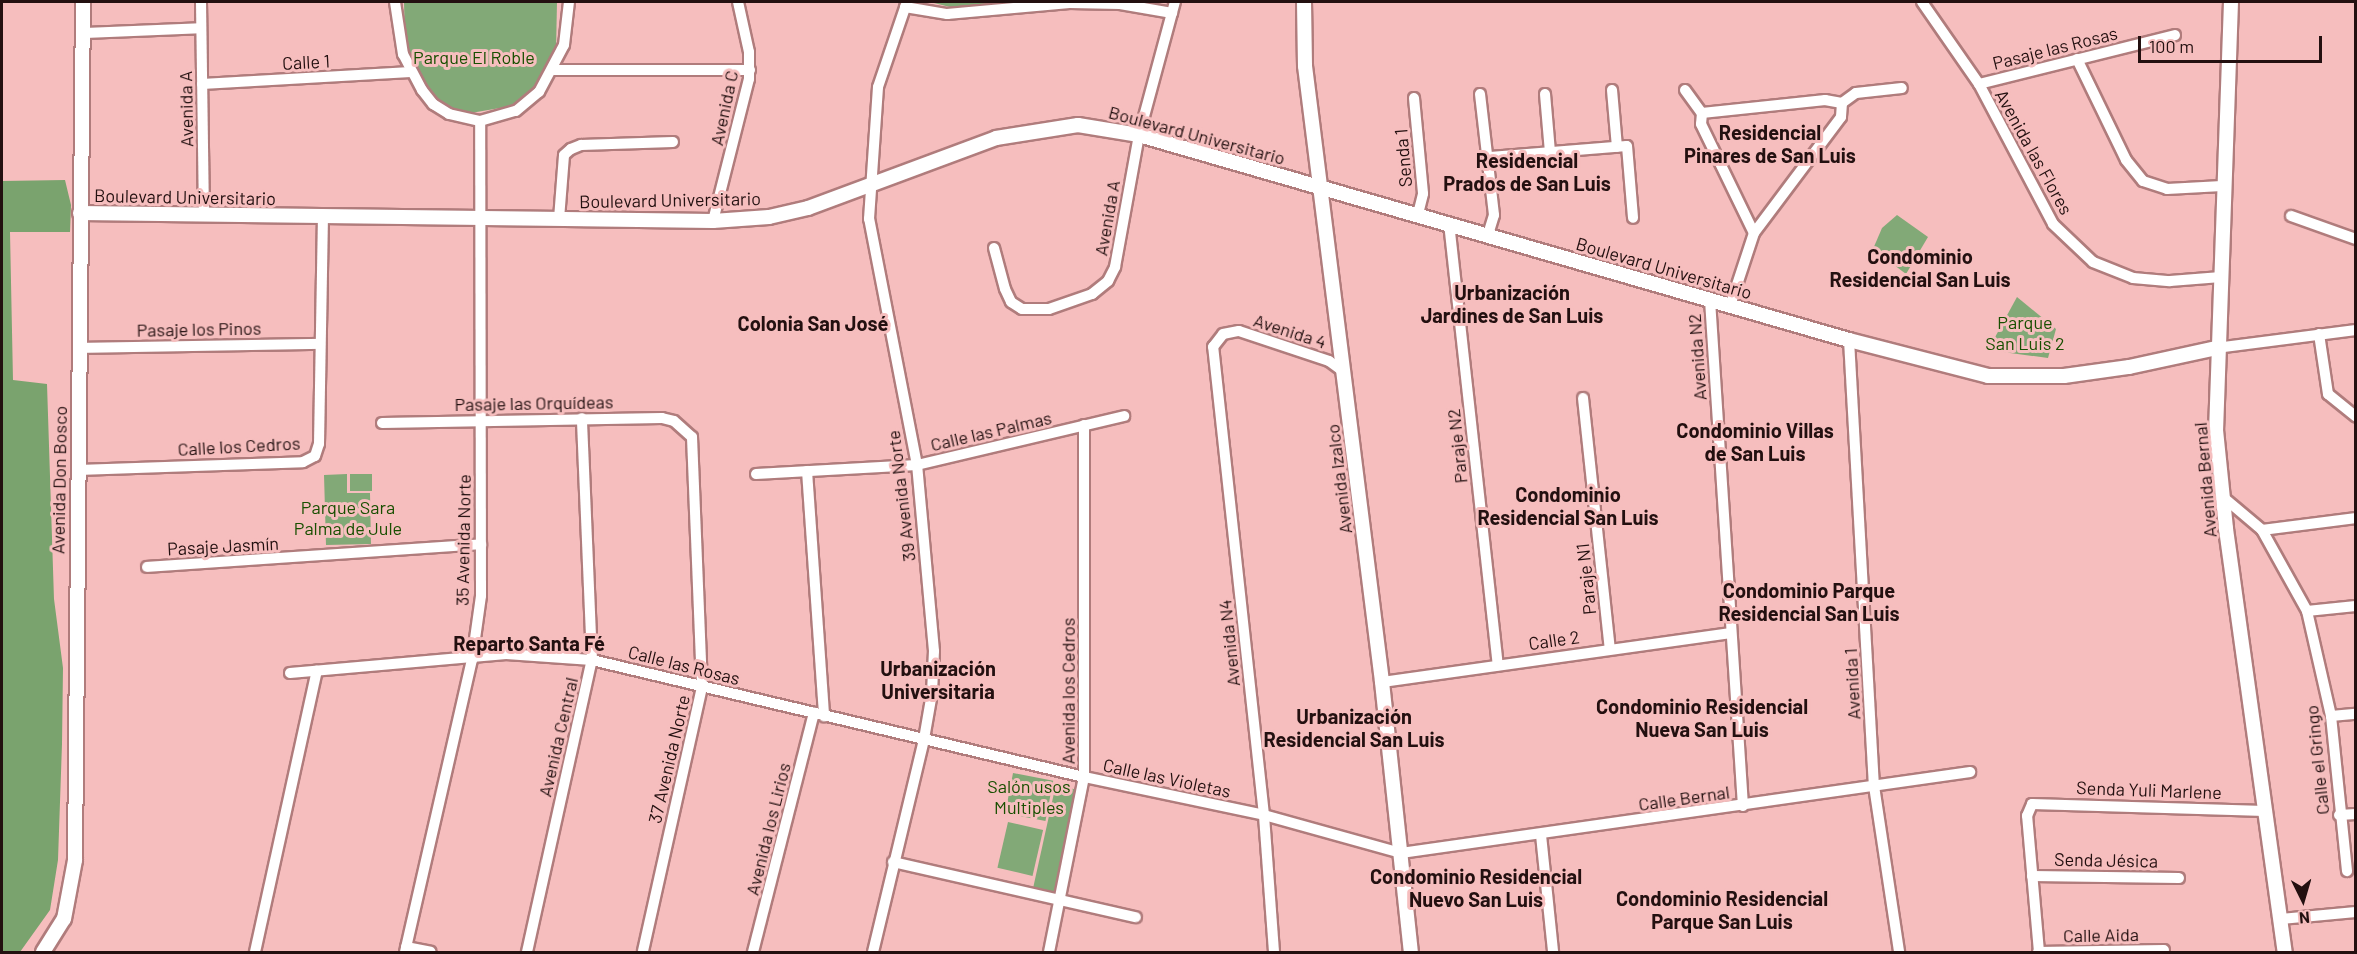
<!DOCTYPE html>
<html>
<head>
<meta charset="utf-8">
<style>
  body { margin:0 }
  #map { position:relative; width:2357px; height:954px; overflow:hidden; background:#f6bebe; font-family:Barlow,sans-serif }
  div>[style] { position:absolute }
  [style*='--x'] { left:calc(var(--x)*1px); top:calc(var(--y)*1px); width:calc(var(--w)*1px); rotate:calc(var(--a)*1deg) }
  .green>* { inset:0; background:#82a977; transform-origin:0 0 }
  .forest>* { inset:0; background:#7aa36e }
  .roads { filter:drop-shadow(2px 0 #b07c7c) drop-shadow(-2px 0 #b07c7c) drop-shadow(0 2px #b07c7c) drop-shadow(0 -2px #b07c7c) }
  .street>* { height:10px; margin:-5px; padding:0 5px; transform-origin:5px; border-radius:5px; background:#fff }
  .secondary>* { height:14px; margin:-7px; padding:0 7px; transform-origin:7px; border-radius:7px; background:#fff }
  span { translate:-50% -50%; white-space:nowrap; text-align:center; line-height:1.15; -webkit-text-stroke:6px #f6bebe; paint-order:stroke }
  .street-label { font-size:18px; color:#231010 }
  .park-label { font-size:18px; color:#184f00 }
  .neighbourhood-label { font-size:20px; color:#231010; font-weight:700 }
  .frame { position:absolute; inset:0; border:3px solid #231010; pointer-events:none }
  .north { position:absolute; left:2273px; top:870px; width:60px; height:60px; -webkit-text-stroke:4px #f6bebe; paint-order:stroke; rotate:175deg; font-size:16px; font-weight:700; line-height:24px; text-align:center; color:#231010 }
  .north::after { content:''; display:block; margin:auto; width:21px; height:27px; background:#231010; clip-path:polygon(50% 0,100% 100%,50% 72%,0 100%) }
  .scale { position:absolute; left:2138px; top:36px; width:184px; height:27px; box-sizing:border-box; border:3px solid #231010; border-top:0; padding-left:8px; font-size:18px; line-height:21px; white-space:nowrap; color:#231010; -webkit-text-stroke:4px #f6bebe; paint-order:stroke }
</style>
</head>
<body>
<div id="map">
  <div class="green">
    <i style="clip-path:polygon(404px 2px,557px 2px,556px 51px,536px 91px,526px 99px,512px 106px,471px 113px,455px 109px,431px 98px,405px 46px)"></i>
    <i style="clip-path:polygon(930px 2px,1010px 2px,950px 7px)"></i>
    <i style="clip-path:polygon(1897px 215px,1928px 237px,1906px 274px,1873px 249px,1882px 228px)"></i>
    <i style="clip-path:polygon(2017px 297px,2056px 329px,2048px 358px,1988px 350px)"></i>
    <i style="clip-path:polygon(347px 474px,347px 493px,370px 493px,371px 544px,326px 545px,324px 475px)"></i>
    <i style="left:372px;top:474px;width:17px;height:22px;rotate:90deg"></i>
    <i style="left:1013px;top:773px;width:41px;height:41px;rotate:11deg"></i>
    <i style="clip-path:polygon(1056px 784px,1077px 790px,1057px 899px,1032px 893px)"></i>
    <i style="left:1008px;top:822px;width:36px;height:47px;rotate:13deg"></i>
  </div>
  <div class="forest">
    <i style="clip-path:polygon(65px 180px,71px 205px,70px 232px,10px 232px,13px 380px,47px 384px,54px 599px,63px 668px,62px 744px,58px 860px,50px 910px,20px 952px,2px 952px,2px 181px)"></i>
  </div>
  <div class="roads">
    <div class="street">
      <i style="--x:201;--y:2;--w:213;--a:89.2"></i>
      <i style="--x:395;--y:2;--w:53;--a:81.3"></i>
      <i style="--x:403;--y:54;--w:41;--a:62.2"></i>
      <i style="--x:422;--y:90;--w:18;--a:52"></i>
      <i style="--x:433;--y:104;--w:19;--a:32"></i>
      <i style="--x:449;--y:114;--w:32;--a:13"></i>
      <i style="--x:480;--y:121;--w:37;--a:-16"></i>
      <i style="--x:516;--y:111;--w:30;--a:-40"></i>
      <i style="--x:539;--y:92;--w:53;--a:-62"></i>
      <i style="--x:564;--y:45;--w:43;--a:-83.4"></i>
      <i style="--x:1922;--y:2;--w:100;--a:55.2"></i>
      <i style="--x:1979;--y:84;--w:158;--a:62.1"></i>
      <i style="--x:2053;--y:224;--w:55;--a:43.5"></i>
      <i style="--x:2093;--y:262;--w:43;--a:21.8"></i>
      <i style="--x:2133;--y:278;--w:37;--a:5"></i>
      <i style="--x:2170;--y:281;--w:51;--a:-4.5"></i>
      <i style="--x:905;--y:7;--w:43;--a:9.5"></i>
      <i style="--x:947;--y:14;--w:123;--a:-5.1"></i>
      <i style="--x:1070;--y:3;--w:50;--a:1.1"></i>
      <i style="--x:1120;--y:4;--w:53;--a:9.8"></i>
      <i style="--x:84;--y:33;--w:117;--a:-2.4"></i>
      <i style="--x:2077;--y:59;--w:112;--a:64.1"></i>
      <i style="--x:2126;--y:160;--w:27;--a:51"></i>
      <i style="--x:2143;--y:181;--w:25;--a:18"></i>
      <i style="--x:2167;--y:189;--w:55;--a:-3.1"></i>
      <i style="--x:554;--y:70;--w:196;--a:0"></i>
      <i style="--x:202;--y:84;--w:209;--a:-3.3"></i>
      <i style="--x:1979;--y:84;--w:202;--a:-14"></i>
      <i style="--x:1612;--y:90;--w:57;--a:85"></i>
      <i style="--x:1685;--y:90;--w:29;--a:54"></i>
      <i style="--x:1702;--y:113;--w:11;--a:95"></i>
      <i style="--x:1701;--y:124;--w:121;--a:64.1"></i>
      <i style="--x:1480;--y:94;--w:122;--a:83.4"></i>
      <i style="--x:1494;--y:215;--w:21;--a:107"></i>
      <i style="--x:1545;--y:94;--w:58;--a:85.1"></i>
      <i style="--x:1414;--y:98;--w:96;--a:84.6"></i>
      <i style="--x:1423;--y:194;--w:21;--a:104"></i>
      <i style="--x:1842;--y:103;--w:17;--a:-36"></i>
      <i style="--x:1856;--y:93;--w:46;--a:-6.2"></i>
      <i style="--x:1702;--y:113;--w:124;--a:-6"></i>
      <i style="--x:1825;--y:100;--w:17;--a:10"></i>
      <i style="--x:1490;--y:157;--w:137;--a:-4.6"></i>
      <i style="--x:1627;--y:146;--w:72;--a:85.2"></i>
      <i style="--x:2291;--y:216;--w:69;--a:19.5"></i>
      <i style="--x:559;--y:219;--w:64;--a:-85.5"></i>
      <i style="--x:564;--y:155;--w:9;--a:-41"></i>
      <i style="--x:571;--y:149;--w:11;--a:-22"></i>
      <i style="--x:581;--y:145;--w:92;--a:-1.9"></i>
      <i style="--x:713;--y:221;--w:146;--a:-75.8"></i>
      <i style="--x:749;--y:79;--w:27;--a:-90"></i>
      <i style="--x:749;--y:52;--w:51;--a:-102.4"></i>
      <i style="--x:1449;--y:223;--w:445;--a:83.7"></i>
      <i style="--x:994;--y:248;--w:42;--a:75"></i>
      <i style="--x:1005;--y:289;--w:14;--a:65"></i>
      <i style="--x:1011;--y:302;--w:13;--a:32"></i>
      <i style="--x:1022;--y:309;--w:27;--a:0"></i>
      <i style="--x:1049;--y:309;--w:46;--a:-19.2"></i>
      <i style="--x:1092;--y:294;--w:21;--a:-39"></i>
      <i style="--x:1108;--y:281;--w:16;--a:-63"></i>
      <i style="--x:1115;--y:267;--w:134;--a:-79.7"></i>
      <i style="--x:1139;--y:135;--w:138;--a:-74.9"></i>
      <i style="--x:1710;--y:300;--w:507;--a:86.27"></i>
      <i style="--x:1730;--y:306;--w:77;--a:-71.8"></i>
      <i style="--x:1754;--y:233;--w:145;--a:-53.1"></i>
      <i style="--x:1841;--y:117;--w:14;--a:-86"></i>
      <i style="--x:2319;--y:334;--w:61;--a:81.5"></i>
      <i style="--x:2328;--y:394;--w:36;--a:39"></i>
      <i style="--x:1849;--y:340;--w:447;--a:86.8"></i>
      <i style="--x:1874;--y:786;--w:168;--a:81.4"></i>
      <i style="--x:80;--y:348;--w:240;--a:-1"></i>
      <i style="--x:2216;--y:348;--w:141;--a:-7.3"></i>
      <i style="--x:1583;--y:398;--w:252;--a:83.9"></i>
      <i style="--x:382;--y:423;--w:280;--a:-1"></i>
      <i style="--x:662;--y:418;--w:12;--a:14"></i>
      <i style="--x:674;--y:421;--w:24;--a:42"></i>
      <i style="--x:692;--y:437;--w:250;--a:87.7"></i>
      <i style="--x:702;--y:687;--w:271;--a:102.6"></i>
      <i style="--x:78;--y:470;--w:225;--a:-2"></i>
      <i style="--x:303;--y:462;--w:13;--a:-27"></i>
      <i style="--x:315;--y:456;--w:13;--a:-72"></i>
      <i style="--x:319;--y:444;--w:226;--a:-89"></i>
      <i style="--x:807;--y:471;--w:246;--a:86"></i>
      <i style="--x:756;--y:474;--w:161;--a:-3.2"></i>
      <i style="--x:917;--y:465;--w:213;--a:-13.3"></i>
      <i style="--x:2223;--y:497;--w:51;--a:40.2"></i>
      <i style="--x:2262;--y:530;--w:93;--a:60.9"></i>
      <i style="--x:2307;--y:611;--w:108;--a:77.1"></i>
      <i style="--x:2331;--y:716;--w:156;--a:84.1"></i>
      <i style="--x:2262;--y:530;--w:95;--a:-7.3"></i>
      <i style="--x:147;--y:567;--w:335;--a:-3.9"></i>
      <i style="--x:2307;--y:611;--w:49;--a:-5.8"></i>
      <i style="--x:290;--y:673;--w:217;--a:-5"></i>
      <i style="--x:506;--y:654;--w:86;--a:4"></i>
      <i style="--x:592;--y:660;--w:506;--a:13.38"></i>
      <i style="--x:1084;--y:777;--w:184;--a:11.9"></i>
      <i style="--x:1264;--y:815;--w:142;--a:15.5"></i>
      <i style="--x:1401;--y:853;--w:575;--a:-8.1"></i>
      <i style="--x:1382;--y:682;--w:351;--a:-8"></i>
      <i style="--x:2331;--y:716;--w:25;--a:-5"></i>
      <i style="--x:2339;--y:815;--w:17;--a:-3"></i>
      <i style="--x:1541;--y:835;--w:118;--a:84.1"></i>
      <i style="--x:893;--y:862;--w:249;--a:12.8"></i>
      <i style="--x:2032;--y:876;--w:147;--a:0.8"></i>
      <i style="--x:2281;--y:919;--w:75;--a:-5.3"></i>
      <i style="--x:406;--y:947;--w:25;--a:11"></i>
      <i style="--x:255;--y:952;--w:288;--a:-77.6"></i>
      <i style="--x:405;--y:952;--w:300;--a:-77.1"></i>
      <i style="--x:472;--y:660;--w:65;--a:-82"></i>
      <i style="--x:481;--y:596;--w:475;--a:-90.1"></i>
      <i style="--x:527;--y:952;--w:299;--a:-77.5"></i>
      <i style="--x:592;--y:660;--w:242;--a:-92.4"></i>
      <i style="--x:753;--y:952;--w:247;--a:-75.7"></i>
      <i style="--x:873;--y:952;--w:219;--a:-76.5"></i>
      <i style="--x:924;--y:739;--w:47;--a:-80.1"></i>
      <i style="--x:932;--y:693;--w:42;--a:-87.3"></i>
      <i style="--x:934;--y:651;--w:187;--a:-95.2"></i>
      <i style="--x:917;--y:465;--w:251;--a:-101"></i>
      <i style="--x:869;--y:219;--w:132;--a:-86.1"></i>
      <i style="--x:878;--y:87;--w:90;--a:-71.2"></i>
      <i style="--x:1049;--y:952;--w:178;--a:-78.7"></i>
      <i style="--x:1084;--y:777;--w:352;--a:-90"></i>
      <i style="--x:1274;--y:952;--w:137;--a:-94.2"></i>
      <i style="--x:1264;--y:815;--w:471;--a:-96.2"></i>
      <i style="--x:1213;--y:347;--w:16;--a:-52"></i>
      <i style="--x:1223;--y:334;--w:16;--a:-11"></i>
      <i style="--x:1239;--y:331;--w:95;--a:18.4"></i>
      <i style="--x:1329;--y:361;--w:19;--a:36"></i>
      <i style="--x:2038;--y:952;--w:126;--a:-0.9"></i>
      <i style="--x:2039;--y:952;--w:137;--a:-95"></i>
      <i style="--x:2027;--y:816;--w:13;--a:-67"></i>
      <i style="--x:2032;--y:804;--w:233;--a:1.7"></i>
    </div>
    <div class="secondary">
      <i style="--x:1304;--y:2;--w:64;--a:89.1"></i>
      <i style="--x:1305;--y:66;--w:621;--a:82.87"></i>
      <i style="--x:1382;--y:682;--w:272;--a:83.9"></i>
      <i style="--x:2231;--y:2;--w:428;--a:92"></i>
      <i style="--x:2216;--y:430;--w:100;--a:84.2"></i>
      <i style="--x:2226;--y:529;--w:427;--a:82.1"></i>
      <i style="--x:80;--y:213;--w:633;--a:0.72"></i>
      <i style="--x:713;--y:221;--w:56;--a:-4.1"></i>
      <i style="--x:769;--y:217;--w:40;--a:-13"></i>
      <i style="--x:808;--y:208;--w:201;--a:-20.4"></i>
      <i style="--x:996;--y:138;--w:83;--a:-9"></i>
      <i style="--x:1078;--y:125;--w:62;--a:9.3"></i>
      <i style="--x:1139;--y:135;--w:739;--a:16.11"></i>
      <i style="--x:1849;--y:340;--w:144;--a:14.5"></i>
      <i style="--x:1988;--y:376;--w:76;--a:0"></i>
      <i style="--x:2064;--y:376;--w:66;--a:-7.9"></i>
      <i style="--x:2129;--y:367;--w:89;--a:-12.3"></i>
      <i style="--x:43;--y:952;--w:39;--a:-58"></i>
      <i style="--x:64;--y:919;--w:60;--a:-79.4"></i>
      <i style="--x:75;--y:860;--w:858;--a:-89.47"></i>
    </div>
  </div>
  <div class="street-label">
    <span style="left:2055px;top:48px;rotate:-14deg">Pasaje las Rosas</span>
    <span style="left:306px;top:62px;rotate:-3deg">Calle 1</span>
    <span style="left:724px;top:108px;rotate:-78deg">Avenida C</span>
    <span style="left:186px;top:109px;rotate:-91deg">Avenida A</span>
    <span style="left:1197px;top:135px;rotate:15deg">Boulevard Universitario</span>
    <span style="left:2034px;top:152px;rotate:61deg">Avenida las Flores</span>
    <span style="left:1403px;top:158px;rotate:-95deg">Senda 1</span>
    <span style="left:185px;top:197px;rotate:1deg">Boulevard Universitario</span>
    <span style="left:670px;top:200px;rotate:-1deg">Boulevard Universitario</span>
    <span style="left:1107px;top:218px;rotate:-80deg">Avenida A</span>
    <span style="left:1664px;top:268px;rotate:16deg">Boulevard Universitario</span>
    <span style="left:199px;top:329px;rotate:-1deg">Pasaje los Pinos</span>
    <span style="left:1290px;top:331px;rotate:18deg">Avenida 4</span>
    <span style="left:1697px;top:357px;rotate:-94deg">Avenida N2</span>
    <span style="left:534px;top:403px;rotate:-1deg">Pasaje las Orquídeas</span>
    <span style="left:991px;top:431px;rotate:-13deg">Calle las Palmas</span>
    <span style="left:239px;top:446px;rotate:-3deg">Calle los Cedros</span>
    <span style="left:1457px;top:446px;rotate:-96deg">Paraje N2</span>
    <span style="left:1339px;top:479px;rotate:-97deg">Avenida Izalco</span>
    <span style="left:59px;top:480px;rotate:-89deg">Avenida Don Bosco</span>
    <span style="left:2205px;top:480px;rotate:-95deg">Avenida Bernal</span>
    <span style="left:901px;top:496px;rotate:-97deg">39 Avenida Norte</span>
    <span style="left:463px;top:540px;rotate:-89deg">35 Avenida Norte</span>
    <span style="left:223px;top:546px;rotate:-3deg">Pasaje Jasmín</span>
    <span style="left:1586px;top:579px;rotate:-96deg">Paraje N1</span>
    <span style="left:1554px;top:640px;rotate:-8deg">Calle 2</span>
    <span style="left:1229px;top:643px;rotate:-96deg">Avenida N4</span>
    <span style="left:684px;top:665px;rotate:14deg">Calle las Rosas</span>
    <span style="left:1852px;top:684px;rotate:-93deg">Avenida 1</span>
    <span style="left:1068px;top:691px;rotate:-90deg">Avenida los Cedros</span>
    <span style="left:558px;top:737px;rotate:-77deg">Avenida Central</span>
    <span style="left:669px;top:759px;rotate:-77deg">37 Avenida Norte</span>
    <span style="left:2317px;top:760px;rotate:-96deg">Calle el Gringo</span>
    <span style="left:1167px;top:778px;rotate:12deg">Calle las Violetas</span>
    <span style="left:2149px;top:790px;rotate:2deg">Senda Yuli Marlene</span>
    <span style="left:1684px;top:798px;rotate:-8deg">Calle Bernal</span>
    <span style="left:768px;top:829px;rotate:-76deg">Avenida los Lirios</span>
    <span style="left:2106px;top:860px;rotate:1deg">Senda Jésica</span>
    <span style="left:2101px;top:935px;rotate:-1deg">Calle Aida</span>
  </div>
  <div class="park-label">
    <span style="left:474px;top:57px">Parque El Roble</span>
    <span style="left:2025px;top:333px">Parque<br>San Luis 2</span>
    <span style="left:348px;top:518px">Parque Sara<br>Palma de Jule</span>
    <span style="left:1029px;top:797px">Salón usos<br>Multiples</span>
  </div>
  <div class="neighbourhood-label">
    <span style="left:1770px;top:144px">Residencial<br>Pinares de San Luis</span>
    <span style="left:1527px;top:172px">Residencial<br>Prados de San Luis</span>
    <span style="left:1920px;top:268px">Condominio<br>Residencial San Luis</span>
    <span style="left:1512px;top:304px">Urbanización<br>Jardines de San Luis</span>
    <span style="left:813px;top:323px">Colonia San José</span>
    <span style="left:1755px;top:442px">Condominio Villas<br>de San Luis</span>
    <span style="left:1568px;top:506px">Condominio<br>Residencial San Luis</span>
    <span style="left:1809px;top:602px">Condominio Parque<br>Residencial San Luis</span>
    <span style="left:529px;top:643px">Reparto Santa Fé</span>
    <span style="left:938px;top:680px">Urbanización<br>Universitaria</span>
    <span style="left:1702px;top:718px">Condominio Residencial<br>Nueva San Luis</span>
    <span style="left:1354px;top:728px">Urbanización<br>Residencial San Luis</span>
    <span style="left:1476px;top:888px">Condominio Residencial<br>Nuevo San Luis</span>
    <span style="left:1722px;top:910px">Condominio Residencial<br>Parque San Luis</span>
  </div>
  <div class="frame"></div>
  <div class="north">N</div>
  <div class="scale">100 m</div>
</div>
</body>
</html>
